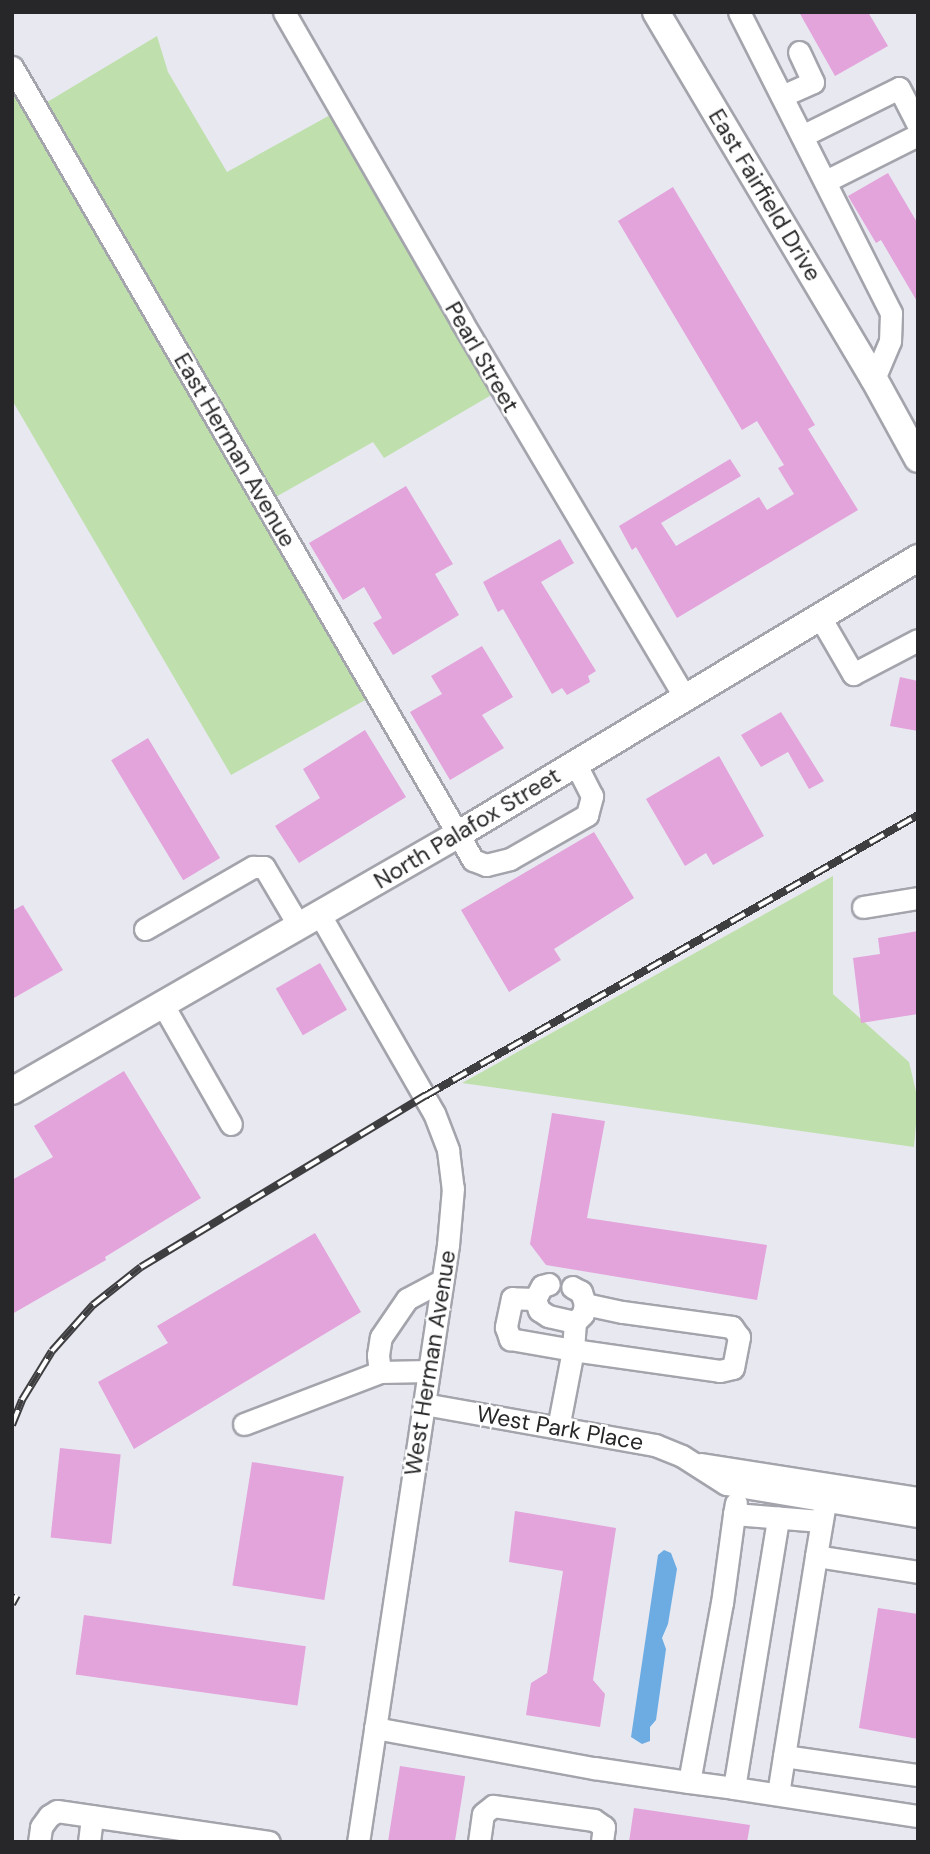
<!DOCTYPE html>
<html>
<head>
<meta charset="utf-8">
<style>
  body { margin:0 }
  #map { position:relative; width:930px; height:1854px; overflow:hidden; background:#e8e8f1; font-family:"DM Sans",sans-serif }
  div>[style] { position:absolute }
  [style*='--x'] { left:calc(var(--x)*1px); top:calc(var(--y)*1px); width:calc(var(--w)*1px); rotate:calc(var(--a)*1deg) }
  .green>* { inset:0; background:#bfe0ac }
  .water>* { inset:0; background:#6cace3 }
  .building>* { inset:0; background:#e3a3db; transform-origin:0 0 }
  .roads { filter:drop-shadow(2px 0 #a3a4ac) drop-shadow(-2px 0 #a3a4ac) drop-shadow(0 2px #a3a4ac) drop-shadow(0 -2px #a3a4ac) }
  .minor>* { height:21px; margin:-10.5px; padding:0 10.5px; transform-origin:10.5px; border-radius:10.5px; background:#fff }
  .major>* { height:26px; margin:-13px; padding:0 13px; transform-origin:13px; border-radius:13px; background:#fff }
  .rail>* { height:8px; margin-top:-4px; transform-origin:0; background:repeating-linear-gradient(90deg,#fff 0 16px,#3e3e41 0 32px); box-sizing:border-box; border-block:2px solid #3e3e41 }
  span { translate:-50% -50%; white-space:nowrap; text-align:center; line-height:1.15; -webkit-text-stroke:5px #fff; paint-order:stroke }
  .street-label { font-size:23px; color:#27272a }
  .frame { position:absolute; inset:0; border:14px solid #27272a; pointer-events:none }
</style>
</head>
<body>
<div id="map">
  <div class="green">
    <i style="clip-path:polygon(157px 36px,168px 72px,227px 172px,332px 114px,493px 394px,384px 458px,373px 442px,274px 498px,44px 104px)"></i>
    <i style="clip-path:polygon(12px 85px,367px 699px,231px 775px,12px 400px)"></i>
    <i style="clip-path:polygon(833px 876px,833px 994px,909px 1062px,918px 1100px,914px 1147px,462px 1083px)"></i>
  </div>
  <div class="water">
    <i style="clip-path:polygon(664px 1550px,671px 1553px,677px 1569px,668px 1624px,662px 1638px,666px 1649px,656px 1720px,650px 1727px,650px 1741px,642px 1744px,631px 1737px,658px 1555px)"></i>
  </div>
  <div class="building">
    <i style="clip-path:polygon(799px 12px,868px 12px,888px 46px,835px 76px)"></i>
    <i style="clip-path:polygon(888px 173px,918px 224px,918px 303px,881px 240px,876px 243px,848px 196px)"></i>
    <i style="clip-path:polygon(673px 187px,815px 425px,808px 429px,858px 510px,677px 618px,636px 547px,632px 550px,619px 526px,730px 459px,741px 476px,661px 523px,676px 546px,759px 497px,767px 510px,794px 494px,778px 468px,784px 465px,757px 421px,742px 430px,618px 221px)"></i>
    <i style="clip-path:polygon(406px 486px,453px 564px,435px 574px,459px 615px,393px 655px,373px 623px,382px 618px,364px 587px,343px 600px,309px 543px)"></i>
    <i style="clip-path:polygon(560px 539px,574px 563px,541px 582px,596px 671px,588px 676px,590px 682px,567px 695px,562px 688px,552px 694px,503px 609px,498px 612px,483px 582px)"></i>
    <i style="clip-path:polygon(482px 646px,513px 697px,482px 715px,504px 748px,450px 780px,410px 712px,442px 694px,431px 676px)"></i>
    <i style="clip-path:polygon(900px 677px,918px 681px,918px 731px,890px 726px)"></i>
    <i style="clip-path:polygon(781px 712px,824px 781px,809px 789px,788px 752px,761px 767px,741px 735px)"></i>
    <i style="clip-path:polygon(365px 730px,406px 797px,299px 863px,275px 826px,320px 798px,303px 769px)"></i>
    <i style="left:148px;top:738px;width:140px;height:43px;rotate:59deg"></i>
    <i style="clip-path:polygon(719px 756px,764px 836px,713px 865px,706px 853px,685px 866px,646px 799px)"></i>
    <i style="clip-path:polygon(594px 832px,634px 898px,554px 949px,561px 960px,509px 992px,461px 910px)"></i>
    <i style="clip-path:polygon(23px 905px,63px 970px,12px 999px,12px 911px)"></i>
    <i style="clip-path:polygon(918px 931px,918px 1014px,861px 1023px,853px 958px,880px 954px,878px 938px)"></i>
    <i style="left:320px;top:963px;width:54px;height:51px;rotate:60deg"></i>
    <i style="clip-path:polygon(124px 1071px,201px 1198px,105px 1257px,106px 1260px,12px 1314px,12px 1180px,53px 1157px,34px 1126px)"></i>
    <i style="clip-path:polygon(552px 1113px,605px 1121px,587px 1218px,767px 1245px,757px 1300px,546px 1265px,530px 1244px)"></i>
    <i style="clip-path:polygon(315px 1233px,361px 1312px,134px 1449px,98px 1382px,168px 1343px,157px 1326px)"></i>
    <i style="left:60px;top:1448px;width:61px;height:90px;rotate:6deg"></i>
    <i style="left:252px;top:1462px;width:93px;height:125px;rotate:9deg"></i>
    <i style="clip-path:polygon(515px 1511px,616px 1528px,593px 1680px,605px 1694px,600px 1727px,526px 1715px,531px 1683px,547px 1673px,563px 1571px,509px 1562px)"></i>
    <i style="clip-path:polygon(878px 1608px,918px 1614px,918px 1739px,859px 1728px)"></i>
    <i style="left:84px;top:1615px;width:224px;height:60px;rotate:8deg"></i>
    <i style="left:400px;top:1766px;width:66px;height:77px;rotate:9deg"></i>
    <i style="clip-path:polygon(634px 1808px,750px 1825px,747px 1842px,629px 1842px)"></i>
  </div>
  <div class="roads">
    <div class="minor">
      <i style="--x:284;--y:12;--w:357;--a:60.1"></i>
      <i style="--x:462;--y:322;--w:437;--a:59.3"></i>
      <i style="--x:739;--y:12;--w:337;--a:63.2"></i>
      <i style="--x:891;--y:313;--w:28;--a:92"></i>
      <i style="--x:890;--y:341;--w:41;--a:112.8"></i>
      <i style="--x:12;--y:67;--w:917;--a:59.83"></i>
      <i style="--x:473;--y:860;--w:14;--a:21"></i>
      <i style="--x:486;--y:865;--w:25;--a:-14"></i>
      <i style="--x:510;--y:859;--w:89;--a:-29.7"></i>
      <i style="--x:587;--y:815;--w:20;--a:-75"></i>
      <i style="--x:592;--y:796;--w:36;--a:-117"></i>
      <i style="--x:782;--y:96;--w:34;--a:-24"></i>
      <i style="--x:813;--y:82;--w:33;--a:-115"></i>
      <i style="--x:802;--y:136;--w:108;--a:-26.3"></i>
      <i style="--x:899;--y:88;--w:42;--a:62.8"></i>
      <i style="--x:826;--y:181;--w:103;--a:-26.6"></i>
      <i style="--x:820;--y:617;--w:66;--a:59.9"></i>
      <i style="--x:853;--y:674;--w:73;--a:-27.6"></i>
      <i style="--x:863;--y:907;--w:56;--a:-9.3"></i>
      <i style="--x:320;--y:915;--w:228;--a:60.1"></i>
      <i style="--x:434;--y:1113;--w:40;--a:69"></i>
      <i style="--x:448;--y:1150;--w:38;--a:83"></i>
      <i style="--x:453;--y:1188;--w:57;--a:95"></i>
      <i style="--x:448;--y:1245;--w:604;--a:98.57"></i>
      <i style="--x:145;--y:929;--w:125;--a:-29.9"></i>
      <i style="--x:253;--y:867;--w:11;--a:0"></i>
      <i style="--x:264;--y:867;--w:69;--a:59.3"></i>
      <i style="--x:163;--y:1005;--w:137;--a:60.3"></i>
      <i style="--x:535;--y:1299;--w:23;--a:-178"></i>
      <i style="--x:512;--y:1298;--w:30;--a:102"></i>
      <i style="--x:506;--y:1327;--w:13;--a:72"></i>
      <i style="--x:510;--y:1339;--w:64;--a:9.9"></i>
      <i style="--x:573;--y:1350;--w:28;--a:-86"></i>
      <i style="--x:575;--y:1322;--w:11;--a:-45"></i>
      <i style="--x:583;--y:1314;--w:10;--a:-79"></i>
      <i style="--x:585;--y:1304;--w:13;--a:-108"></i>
      <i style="--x:581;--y:1292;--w:10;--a:-151"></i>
      <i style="--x:535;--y:1299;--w:12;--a:70"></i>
      <i style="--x:539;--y:1310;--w:11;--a:34"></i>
      <i style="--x:548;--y:1316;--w:28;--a:13"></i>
      <i style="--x:535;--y:1299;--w:15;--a:-62"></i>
      <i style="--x:542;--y:1286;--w:7;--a:-16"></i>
      <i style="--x:429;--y:1371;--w:49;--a:178.8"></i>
      <i style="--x:380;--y:1372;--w:17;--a:-97"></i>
      <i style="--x:378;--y:1355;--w:18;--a:-81"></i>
      <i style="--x:381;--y:1337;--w:46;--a:-55.6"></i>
      <i style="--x:407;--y:1299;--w:40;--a:-28"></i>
      <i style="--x:424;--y:1404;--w:235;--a:10.1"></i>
      <i style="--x:655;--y:1445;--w:29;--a:22"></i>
      <i style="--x:682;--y:1456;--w:52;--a:32.5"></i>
      <i style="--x:726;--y:1484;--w:195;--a:9.5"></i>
      <i style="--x:244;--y:1424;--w:146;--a:-20.9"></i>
      <i style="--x:558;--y:1428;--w:79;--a:-79.1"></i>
      <i style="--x:573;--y:1350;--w:148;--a:8.1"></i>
      <i style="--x:720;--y:1371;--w:13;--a:-13"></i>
      <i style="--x:733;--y:1368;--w:32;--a:-79"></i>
      <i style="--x:739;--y:1337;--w:12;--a:-125"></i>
      <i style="--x:732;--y:1327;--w:111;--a:-172.2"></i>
      <i style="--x:622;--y:1312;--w:38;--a:-168"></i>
      <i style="--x:701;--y:1464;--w:220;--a:8.9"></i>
      <i style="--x:827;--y:1491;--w:66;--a:99.6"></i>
      <i style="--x:816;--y:1556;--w:103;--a:8.9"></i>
      <i style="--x:736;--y:1503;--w:11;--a:100"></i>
      <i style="--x:734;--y:1514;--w:87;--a:4.6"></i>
      <i style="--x:375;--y:1728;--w:223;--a:10.4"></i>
      <i style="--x:594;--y:1768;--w:96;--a:8.4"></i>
      <i style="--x:689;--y:1782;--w:182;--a:-79.6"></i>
      <i style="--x:722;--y:1603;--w:90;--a:-82.3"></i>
      <i style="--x:784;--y:1756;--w:203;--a:-80.9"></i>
      <i style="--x:689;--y:1782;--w:45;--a:7.6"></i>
      <i style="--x:734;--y:1788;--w:274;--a:-80.7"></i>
      <i style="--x:734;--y:1788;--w:186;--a:8.7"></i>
      <i style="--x:778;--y:1794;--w:38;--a:-81"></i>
      <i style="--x:784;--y:1756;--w:135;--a:8.1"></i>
      <i style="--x:39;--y:1842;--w:15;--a:-82"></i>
      <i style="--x:41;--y:1827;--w:14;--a:-54"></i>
      <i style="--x:49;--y:1816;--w:9;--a:-32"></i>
      <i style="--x:57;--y:1811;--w:214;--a:8.3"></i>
      <i style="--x:89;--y:1842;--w:26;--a:-83"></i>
      <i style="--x:479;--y:1842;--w:28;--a:-82"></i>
      <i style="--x:483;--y:1814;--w:13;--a:-39"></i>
      <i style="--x:493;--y:1806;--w:102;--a:7.9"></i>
      <i style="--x:594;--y:1820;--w:12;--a:35"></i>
      <i style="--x:604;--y:1827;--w:15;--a:98"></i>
    </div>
    <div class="major">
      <i style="--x:656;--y:12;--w:427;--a:59.3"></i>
      <i style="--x:874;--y:379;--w:91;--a:61.2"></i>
      <i style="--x:12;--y:1091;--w:513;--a:-29.91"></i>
      <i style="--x:457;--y:835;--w:538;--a:-31"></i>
    </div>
  </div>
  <div class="rail">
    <i style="--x:12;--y:1425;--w:27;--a:-68"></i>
    <i style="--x:22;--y:1400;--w:57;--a:-58.5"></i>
    <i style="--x:52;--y:1351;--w:62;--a:-48.3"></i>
    <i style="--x:93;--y:1305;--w:61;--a:-38.4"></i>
    <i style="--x:141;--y:1267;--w:332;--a:-31.1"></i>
    <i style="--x:425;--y:1096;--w:567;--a:-29.68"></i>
    <i style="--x:12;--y:1604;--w:10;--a:-61"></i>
  </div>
  <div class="street-label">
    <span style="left:765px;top:195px;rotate:59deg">East Fairfield Drive</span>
    <span style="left:482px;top:357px;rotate:60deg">Pearl Street</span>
    <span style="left:235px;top:450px;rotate:60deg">East Herman Avenue</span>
    <span style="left:467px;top:828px;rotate:-31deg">North Palafox Street</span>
    <span style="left:430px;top:1363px;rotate:-81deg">West Herman Avenue</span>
    <span style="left:560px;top:1428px;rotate:10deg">West Park Place</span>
  </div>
  <div class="frame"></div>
</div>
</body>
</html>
